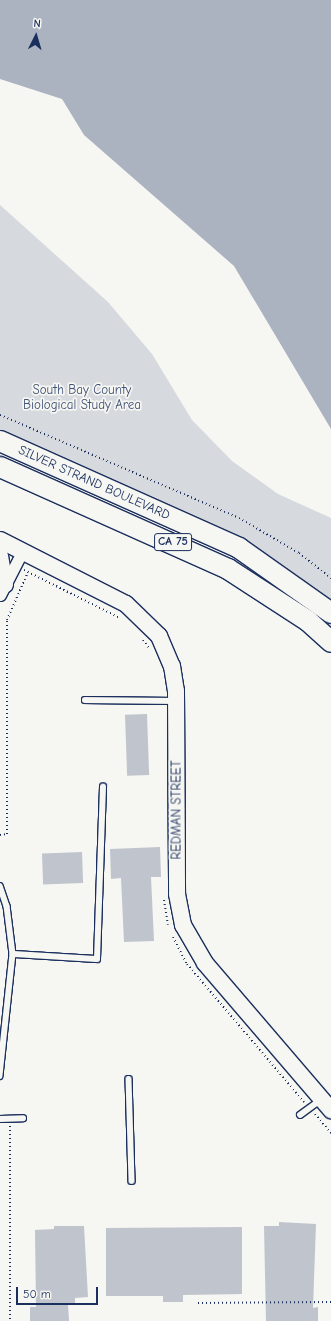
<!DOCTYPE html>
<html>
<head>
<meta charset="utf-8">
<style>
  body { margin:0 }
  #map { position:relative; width:331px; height:1321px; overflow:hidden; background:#f6f6f2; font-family:"Comic Neue",sans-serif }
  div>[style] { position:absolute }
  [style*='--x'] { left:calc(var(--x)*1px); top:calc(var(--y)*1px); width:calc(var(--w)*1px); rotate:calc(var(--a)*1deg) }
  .green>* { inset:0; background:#d6d9dd }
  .water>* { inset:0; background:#abb2c0 }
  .building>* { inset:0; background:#c0c4cd; transform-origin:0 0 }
  .path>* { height:2px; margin-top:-1px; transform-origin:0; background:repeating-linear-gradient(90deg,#1b2f5e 0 1px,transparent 0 4px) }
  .roads { filter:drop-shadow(1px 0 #1b2f5e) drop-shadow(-1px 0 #1b2f5e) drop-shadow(0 1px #1b2f5e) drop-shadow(0 -1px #1b2f5e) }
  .lane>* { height:5.5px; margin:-2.75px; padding:0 2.75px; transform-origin:2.75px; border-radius:2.75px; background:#f6f6f2 }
  .street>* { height:11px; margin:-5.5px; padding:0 5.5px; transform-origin:5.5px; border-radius:5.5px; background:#f6f6f2 }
  .secondary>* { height:16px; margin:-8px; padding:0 8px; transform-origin:8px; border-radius:8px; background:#f6f6f2 }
  .highway>* { height:20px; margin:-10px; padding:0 10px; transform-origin:10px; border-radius:10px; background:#f6f6f2 }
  span { translate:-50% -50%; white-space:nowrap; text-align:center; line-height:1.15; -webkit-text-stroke:3.5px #f6f6f2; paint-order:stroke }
  .shield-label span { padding:1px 3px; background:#f6f6f2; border:1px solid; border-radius:3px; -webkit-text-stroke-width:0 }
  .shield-label { font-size:12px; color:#1b2f5e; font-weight:700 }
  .park-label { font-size:13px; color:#405177 }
  .street-label { font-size:13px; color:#1b2f5e }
  .north { position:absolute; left:16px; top:16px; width:40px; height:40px; -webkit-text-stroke:3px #f6f6f2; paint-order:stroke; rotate:5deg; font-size:11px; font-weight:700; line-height:16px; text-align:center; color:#1b2f5e }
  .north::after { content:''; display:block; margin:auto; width:14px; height:18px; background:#1b2f5e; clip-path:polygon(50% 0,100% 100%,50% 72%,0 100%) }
  .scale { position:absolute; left:16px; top:1287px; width:82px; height:18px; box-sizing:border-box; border:2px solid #1b2f5e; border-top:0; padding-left:5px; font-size:12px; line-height:14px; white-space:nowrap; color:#1b2f5e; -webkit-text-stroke:3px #f6f6f2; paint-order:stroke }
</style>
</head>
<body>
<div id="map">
  <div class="green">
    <i style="clip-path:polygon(0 205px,108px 302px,152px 354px,192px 420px,232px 461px,278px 494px,331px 518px,331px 607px,191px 537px,0 452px)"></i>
  </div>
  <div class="water">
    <i style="clip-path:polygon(0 0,331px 0,331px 429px,234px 266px,84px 135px,62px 99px,0 79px)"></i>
  </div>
  <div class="building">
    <i style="left:147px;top:714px;width:61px;height:22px;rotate:88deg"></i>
    <i style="clip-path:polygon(160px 847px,161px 877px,151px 877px,154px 941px,124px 942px,121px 878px,111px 879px,110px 849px)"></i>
    <i style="left:82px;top:852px;width:31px;height:40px;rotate:88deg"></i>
    <i style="clip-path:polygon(279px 1222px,316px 1224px,313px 1308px,318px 1307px,318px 1321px,266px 1321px,264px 1226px,279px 1226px)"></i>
    <i style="clip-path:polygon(54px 1226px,84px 1226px,88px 1297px,75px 1298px,75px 1303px,68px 1303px,69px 1321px,30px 1321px,30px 1307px,36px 1307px,35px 1230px,54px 1229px)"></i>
    <i style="clip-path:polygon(242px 1227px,242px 1294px,183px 1295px,183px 1302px,163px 1302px,163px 1296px,106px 1296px,106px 1228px)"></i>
  </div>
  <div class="path">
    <i style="--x:0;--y:415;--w:260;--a:23.3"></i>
    <i style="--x:239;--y:518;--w:69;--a:30.3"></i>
    <i style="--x:299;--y:553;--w:41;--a:38"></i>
    <i style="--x:24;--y:570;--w:107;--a:26.6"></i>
    <i style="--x:143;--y:640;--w:10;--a:53"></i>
    <i style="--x:0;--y:835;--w:7;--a:-8"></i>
    <i style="--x:7;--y:834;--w:214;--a:-90"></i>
    <i style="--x:7;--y:620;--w:52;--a:-66.4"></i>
    <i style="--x:164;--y:900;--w:25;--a:81"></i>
    <i style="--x:173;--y:937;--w:30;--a:63"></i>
    <i style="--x:187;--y:964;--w:181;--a:49.7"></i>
    <i style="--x:315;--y:1114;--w:25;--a:50"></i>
    <i style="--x:10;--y:1126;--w:195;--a:90"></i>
    <i style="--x:198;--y:1303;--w:133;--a:-0.4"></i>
  </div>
  <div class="roads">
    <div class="lane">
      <i style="--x:85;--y:700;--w:89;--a:0.6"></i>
      <i style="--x:0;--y:886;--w:21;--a:71"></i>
      <i style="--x:7;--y:906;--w:48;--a:82.9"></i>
      <i style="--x:13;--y:954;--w:123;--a:96.1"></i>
      <i style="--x:13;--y:954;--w:84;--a:3.4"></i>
      <i style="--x:97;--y:959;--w:172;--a:-88"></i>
      <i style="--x:129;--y:1079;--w:102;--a:88.3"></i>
      <i style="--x:300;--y:1115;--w:26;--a:-36"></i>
      <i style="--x:0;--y:1119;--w:23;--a:-2"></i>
    </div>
    <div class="street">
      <i style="--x:0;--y:595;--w:48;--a:-62.9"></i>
    </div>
    <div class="secondary">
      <i style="--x:0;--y:540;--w:141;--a:26.9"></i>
      <i style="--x:126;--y:604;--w:46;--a:44.1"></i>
      <i style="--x:159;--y:636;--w:33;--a:67"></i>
      <i style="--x:172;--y:666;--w:25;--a:81"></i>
      <i style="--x:176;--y:691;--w:203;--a:89.7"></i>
      <i style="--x:177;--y:894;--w:32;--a:79"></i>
      <i style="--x:183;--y:925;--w:44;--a:59.9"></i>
      <i style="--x:205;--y:963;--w:194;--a:49.4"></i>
      <i style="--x:0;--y:556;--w:29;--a:80"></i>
    </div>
    <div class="highway">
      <i style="--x:0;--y:441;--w:262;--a:24.1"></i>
      <i style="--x:239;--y:548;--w:113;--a:35.2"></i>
      <i style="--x:0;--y:467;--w:250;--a:24.1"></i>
      <i style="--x:228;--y:569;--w:95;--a:33"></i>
      <i style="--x:308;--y:621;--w:31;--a:42"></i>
    </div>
  </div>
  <div class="shield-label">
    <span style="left:173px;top:542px">CA 75</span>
  </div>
  <div class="park-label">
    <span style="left:82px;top:398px">South Bay County<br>Biological Study Area</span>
  </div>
  <div class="street-label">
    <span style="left:94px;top:483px;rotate:24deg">SILVER STRAND BOULEVARD</span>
    <span style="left:177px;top:810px;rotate:-90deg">REDMAN STREET</span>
  </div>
  <div class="north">N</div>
  <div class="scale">50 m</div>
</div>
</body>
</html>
